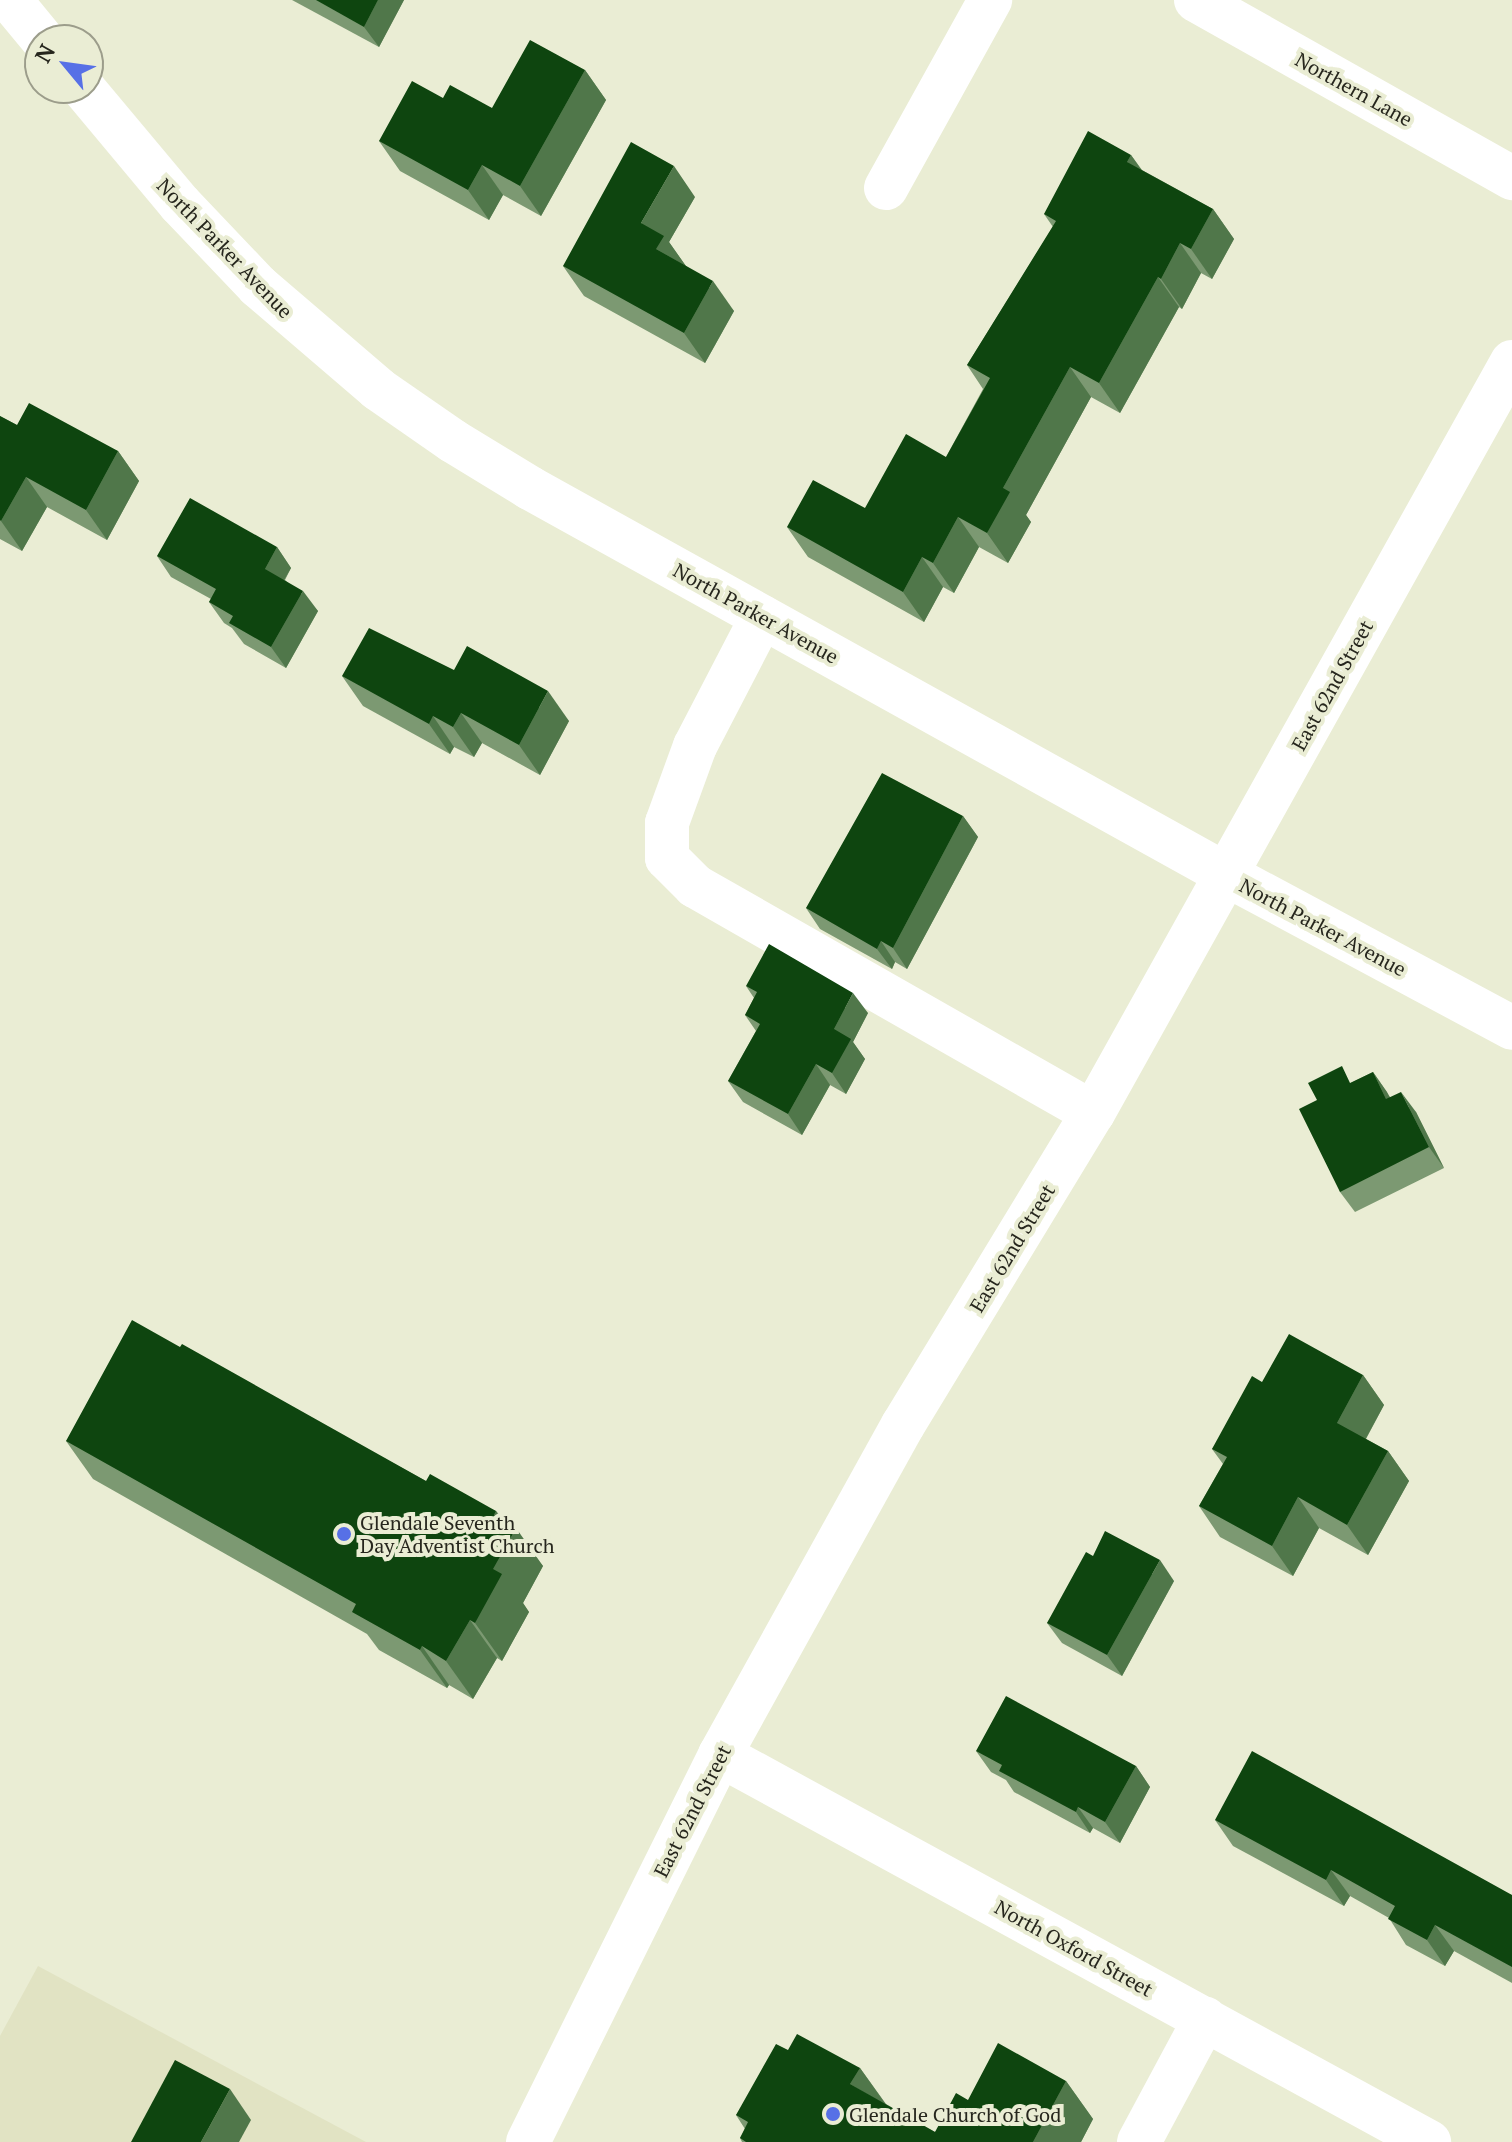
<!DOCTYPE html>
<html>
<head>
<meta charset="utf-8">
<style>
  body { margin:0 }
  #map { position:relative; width:1512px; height:2142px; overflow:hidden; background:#eaedd4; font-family:"PT Serif",serif }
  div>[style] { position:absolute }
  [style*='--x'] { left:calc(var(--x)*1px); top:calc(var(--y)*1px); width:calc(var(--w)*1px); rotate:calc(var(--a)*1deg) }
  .built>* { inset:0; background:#e1e3c3 }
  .minor>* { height:44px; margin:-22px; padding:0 22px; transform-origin:22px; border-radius:22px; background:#fff }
  .wall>* { inset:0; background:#7c9972 }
  .shaded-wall>* { inset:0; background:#50774a }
  .building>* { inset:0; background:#0e450f }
  .dots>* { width:22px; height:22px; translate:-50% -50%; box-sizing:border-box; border:4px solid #eaedd4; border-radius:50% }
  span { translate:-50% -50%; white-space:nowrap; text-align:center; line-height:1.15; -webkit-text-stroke:8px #eaedd4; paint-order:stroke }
  .street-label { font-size:20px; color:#26261d }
  .poi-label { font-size:20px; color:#26261d }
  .left { translate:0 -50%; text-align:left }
  .north { position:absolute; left:24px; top:24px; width:80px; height:80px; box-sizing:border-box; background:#eaedd4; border:2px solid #9c9d8b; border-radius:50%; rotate:299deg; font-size:22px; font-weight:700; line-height:32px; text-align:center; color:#26261d }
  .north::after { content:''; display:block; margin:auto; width:28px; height:36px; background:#5770e6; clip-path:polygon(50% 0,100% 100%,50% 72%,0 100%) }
</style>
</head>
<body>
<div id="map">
  <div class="built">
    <i style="clip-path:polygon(38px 1966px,366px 2142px,0 2142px,0 2036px)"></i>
  </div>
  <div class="minor">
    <i style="--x:10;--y:0;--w:52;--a:50.5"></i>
    <i style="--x:1196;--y:0;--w:363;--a:29.4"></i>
    <i style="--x:83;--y:88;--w:151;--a:50.1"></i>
    <i style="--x:180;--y:204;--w:113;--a:46.4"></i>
    <i style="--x:258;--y:286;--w:158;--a:40.6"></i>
    <i style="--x:378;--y:389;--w:91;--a:34.7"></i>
    <i style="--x:453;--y:441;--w:90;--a:31.4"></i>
    <i style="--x:530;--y:488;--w:797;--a:29.04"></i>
    <i style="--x:1227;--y:875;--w:323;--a:28.2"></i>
    <i style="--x:886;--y:188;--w:215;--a:-61"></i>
    <i style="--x:762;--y:617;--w:145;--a:117.4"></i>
    <i style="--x:695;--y:746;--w:82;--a:110"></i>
    <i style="--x:667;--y:823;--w:35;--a:90"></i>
    <i style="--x:667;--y:858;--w:40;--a:45"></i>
    <i style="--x:695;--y:886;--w:458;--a:29.7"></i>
    <i style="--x:720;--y:1755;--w:808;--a:28.63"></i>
    <i style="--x:528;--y:2142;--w:432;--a:-63.6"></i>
    <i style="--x:720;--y:1755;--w:377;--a:-61"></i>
    <i style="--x:903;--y:1425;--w:365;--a:-58.7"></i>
    <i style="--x:1093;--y:1113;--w:860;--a:-60.84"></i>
    <i style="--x:1139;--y:2142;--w:140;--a:-61.8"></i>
  </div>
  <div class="wall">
    <i style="clip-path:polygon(292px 0,404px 0,379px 47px)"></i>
    <i style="clip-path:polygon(585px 70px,606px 100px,541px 216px,503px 195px,489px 220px,400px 171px,379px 141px,443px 98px,492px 108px)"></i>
    <i style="clip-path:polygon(1131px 155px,1142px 170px,1213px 209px,1234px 239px,1212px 279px,1201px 273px,1182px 309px,1179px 307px,1120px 413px,1091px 397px,1026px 515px,1031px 522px,1008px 563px,979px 547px,954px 593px,943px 587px,924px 622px,808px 557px,787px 527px,865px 508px,946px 457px,983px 389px,967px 365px,1053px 227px,1044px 214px)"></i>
    <i style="clip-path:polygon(695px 197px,669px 242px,685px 265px,734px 311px,705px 363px,584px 296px,563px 266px)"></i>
    <i style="clip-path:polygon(0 416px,17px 425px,118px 451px,139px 481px,107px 540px,47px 507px,22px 551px,0 539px)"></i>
    <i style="clip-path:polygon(277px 547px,291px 568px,285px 580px,318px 611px,286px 668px,244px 644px,232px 628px,224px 623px,209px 602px,211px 599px,171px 577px,157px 556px)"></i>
    <i style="clip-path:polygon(454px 670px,569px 721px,540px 775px,482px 743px,474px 757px,454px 747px,450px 754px,363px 706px,342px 676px)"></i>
    <i style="clip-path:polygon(963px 816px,978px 837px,907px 969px,895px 962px,892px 969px,820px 929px,806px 908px)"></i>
    <i style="clip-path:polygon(746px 986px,868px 1013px,853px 1042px,865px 1059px,846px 1094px,830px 1085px,802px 1135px,743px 1102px,728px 1081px,756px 1031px,745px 1015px,754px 998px)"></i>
    <i style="clip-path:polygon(1373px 1072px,1390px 1097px,1416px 1112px,1444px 1168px,1355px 1212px,1340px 1192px,1317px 1100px)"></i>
    <i style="clip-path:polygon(180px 1347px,426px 1481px,496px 1511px,543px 1566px,523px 1603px,529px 1612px,502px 1661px,497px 1658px,473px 1699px,449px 1685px,447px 1688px,379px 1650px,367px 1634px,93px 1479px,66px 1441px)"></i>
    <i style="clip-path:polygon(1363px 1375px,1384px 1405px,1366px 1439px,1388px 1451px,1409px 1481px,1368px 1555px,1319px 1528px,1293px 1576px,1220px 1537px,1199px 1506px,1223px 1464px,1212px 1449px,1262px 1382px)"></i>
    <i style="clip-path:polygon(1093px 1556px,1174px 1581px,1122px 1676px,1062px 1643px,1047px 1623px)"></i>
    <i style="clip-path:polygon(976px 1751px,1136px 1766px,1150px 1787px,1120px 1843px,1093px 1828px,1090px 1833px,1014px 1792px,1006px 1780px,991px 1772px)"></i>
    <i style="clip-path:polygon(1215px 1820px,1512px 1895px,1512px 1983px,1454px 1951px,1445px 1966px,1406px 1945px,1389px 1918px,1350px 1896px,1344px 1906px,1233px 1846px)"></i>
    <i style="clip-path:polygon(788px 2050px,860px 2068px,886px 2104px,935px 2132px,968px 2100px,1066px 2081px,1093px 2119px,1081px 2142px,742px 2142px,740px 2138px,745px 2129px,736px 2115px)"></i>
  </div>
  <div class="shaded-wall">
    <i style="clip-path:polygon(378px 0,404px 0,379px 47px,364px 27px)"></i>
    <i style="clip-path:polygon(585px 70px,606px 100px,541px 216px,520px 186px)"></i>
    <i style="clip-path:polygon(1131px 155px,1152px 185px,1127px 162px)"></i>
    <i style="clip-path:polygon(482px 165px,503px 195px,489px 220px,468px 190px)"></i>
    <i style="clip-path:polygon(674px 166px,695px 197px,669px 242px,686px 266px,656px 249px,641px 223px)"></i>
    <i style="clip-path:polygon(1213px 209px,1234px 239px,1212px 279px,1191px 249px)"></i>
    <i style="clip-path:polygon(1180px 243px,1201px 273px,1182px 309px,1161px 279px)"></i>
    <i style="clip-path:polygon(1158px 277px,1179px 307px,1120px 413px,1099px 383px)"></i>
    <i style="clip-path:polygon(713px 281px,734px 311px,705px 363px,684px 333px)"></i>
    <i style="clip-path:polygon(1070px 367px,1091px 397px,1026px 515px,1031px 522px,1008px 563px,987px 533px,1003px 488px)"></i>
    <i style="clip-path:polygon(118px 451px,139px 481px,107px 540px,86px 510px)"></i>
    <i style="clip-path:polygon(26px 477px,47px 507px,22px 551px,1px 521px)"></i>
    <i style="clip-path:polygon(958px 517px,979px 547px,954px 593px,933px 563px)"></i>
    <i style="clip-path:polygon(277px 547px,291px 568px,279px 589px,265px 569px)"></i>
    <i style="clip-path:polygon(922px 557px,943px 587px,924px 622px,903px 592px)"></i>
    <i style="clip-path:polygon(303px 591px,318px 611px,286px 668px,271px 647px)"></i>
    <i style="clip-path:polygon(548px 691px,569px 721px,540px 775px,519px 745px)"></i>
    <i style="clip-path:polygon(461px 713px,482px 743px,474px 757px,453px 727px)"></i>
    <i style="clip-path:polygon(433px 716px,454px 747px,450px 754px,429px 724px)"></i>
    <i style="clip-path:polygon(963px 816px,978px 837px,907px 969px,893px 948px)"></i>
    <i style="clip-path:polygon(881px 941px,895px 962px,892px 969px,877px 949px)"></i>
    <i style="clip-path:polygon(853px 993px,868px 1013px,853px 1042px,865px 1059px,846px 1094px,832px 1073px,834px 1029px)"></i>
    <i style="clip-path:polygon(816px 1064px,830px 1085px,802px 1135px,788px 1114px)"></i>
    <i style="clip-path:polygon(1373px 1072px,1387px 1092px,1401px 1120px,1386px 1099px)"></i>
    <i style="clip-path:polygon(1401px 1092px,1416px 1112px,1444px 1168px,1429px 1147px)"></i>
    <i style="clip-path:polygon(1363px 1375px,1384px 1405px,1358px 1453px,1337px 1423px)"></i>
    <i style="clip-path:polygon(1388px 1451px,1409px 1481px,1368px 1555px,1347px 1525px)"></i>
    <i style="clip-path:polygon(1298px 1497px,1319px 1528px,1293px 1576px,1272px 1546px)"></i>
    <i style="clip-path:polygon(496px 1511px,513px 1535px,516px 1528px,543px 1566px,523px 1603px,529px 1612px,502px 1661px,475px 1623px,493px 1569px,494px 1515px)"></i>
    <i style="clip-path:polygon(1160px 1560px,1174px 1581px,1122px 1676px,1107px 1655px)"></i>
    <i style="clip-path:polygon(470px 1620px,497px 1658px,473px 1699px,446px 1661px)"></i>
    <i style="clip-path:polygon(422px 1646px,449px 1685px,447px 1688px,420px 1650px)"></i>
    <i style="clip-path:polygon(1136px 1766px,1150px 1787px,1120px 1843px,1105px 1822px)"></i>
    <i style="clip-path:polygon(1078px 1807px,1093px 1828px,1090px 1833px,1076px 1812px)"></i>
    <i style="clip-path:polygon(1331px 1870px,1350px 1896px,1344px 1906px,1326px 1880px)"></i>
    <i style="clip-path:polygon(1435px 1925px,1454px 1951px,1445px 1966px,1427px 1940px)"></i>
    <i style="clip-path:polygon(860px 2068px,887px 2106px,850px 2084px)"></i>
    <i style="clip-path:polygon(1066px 2081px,1093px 2119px,1081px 2142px,1033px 2142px)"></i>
    <i style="clip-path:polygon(230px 2089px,251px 2120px,239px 2142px,201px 2142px)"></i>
  </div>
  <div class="building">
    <i style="clip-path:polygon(316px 0,378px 0,364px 27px)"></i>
    <i style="clip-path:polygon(530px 40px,585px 70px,520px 186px,482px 165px,468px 190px,379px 141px,412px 81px,443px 98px,450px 85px,492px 108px)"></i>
    <i style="clip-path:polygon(1088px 131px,1131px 155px,1127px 162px,1213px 209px,1191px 249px,1180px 243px,1161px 279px,1158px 277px,1099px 383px,1070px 367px,1003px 488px,1010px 492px,987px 533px,958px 517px,933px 563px,922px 557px,903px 592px,787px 527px,813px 480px,865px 508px,906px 434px,946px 457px,990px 378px,967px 365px,1056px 221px,1044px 214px)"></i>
    <i style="clip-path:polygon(631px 142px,674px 166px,641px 223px,664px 236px,656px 249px,713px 281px,684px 333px,563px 266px)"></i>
    <i style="clip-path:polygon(29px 403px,118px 451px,86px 510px,26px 477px,1px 521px,0 520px,0 416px,17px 425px)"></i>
    <i style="clip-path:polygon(190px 498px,277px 547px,265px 569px,303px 591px,271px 647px,229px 623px,233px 616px,209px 602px,216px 589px,157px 556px)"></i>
    <i style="clip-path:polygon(369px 628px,454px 670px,467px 646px,548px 691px,519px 745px,461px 713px,453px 727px,433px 716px,429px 724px,342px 676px)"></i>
    <i style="clip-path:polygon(882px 773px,963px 816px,893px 948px,881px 941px,877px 949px,806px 908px)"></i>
    <i style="clip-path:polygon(769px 944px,853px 993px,834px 1029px,851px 1039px,832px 1073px,816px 1064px,788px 1114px,728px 1081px,760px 1024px,745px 1015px,757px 992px,746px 986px)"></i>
    <i style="clip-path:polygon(1342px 1066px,1350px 1083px,1373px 1072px,1386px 1099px,1401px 1092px,1429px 1147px,1340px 1192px,1299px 1109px,1317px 1100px,1308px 1083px)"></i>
    <i style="clip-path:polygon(132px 1320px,180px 1347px,182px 1344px,426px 1481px,430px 1474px,496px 1511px,494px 1515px,516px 1528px,493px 1569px,502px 1574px,475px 1623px,470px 1620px,446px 1661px,422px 1646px,420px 1650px,352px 1612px,356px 1604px,66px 1441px)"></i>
    <i style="clip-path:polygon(1289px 1334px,1363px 1375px,1337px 1423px,1388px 1451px,1347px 1525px,1298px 1497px,1272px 1546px,1199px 1506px,1227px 1457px,1212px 1449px,1252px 1376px,1262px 1382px)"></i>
    <i style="clip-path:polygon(1105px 1531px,1160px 1560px,1107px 1655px,1047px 1623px,1086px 1552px,1093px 1556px)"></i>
    <i style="clip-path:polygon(1006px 1696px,1136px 1766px,1105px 1822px,1078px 1807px,1076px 1812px,999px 1771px,1002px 1765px,976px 1751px)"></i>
    <i style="clip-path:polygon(1252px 1751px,1512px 1895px,1512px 1967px,1435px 1925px,1427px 1940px,1388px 1919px,1395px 1906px,1331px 1870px,1326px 1880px,1215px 1820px)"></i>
    <i style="clip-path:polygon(797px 2034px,860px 2068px,850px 2084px,935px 2132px,956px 2093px,968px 2100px,998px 2043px,1066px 2081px,1033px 2142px,746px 2142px,740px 2138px,748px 2122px,736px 2115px,776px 2044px,788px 2050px)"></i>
    <i style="clip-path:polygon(175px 2060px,230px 2089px,201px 2142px,131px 2142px)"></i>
  </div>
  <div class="dots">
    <i style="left:344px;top:1534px;background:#5770e6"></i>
    <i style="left:833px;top:2114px;background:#5770e6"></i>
  </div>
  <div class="street-label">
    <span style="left:1354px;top:89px;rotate:29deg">Northern Lane</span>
    <span style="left:225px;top:248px;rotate:46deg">North Parker Avenue</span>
    <span style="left:756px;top:613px;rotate:29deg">North Parker Avenue</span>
    <span style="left:1332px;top:685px;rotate:-61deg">East 62nd Street</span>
    <span style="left:1323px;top:927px;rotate:28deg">North Parker Avenue</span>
    <span style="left:1012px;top:1248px;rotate:-59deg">East 62nd Street</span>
    <span style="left:692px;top:1811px;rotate:-63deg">East 62nd Street</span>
    <span style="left:1074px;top:1948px;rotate:29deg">North Oxford Street</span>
  </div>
  <div class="poi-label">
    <span class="left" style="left:360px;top:1534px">Glendale Seventh<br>Day Adventist Church</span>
    <span class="left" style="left:849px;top:2114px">Glendale Church of God</span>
  </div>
  <div class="north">N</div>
</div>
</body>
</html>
